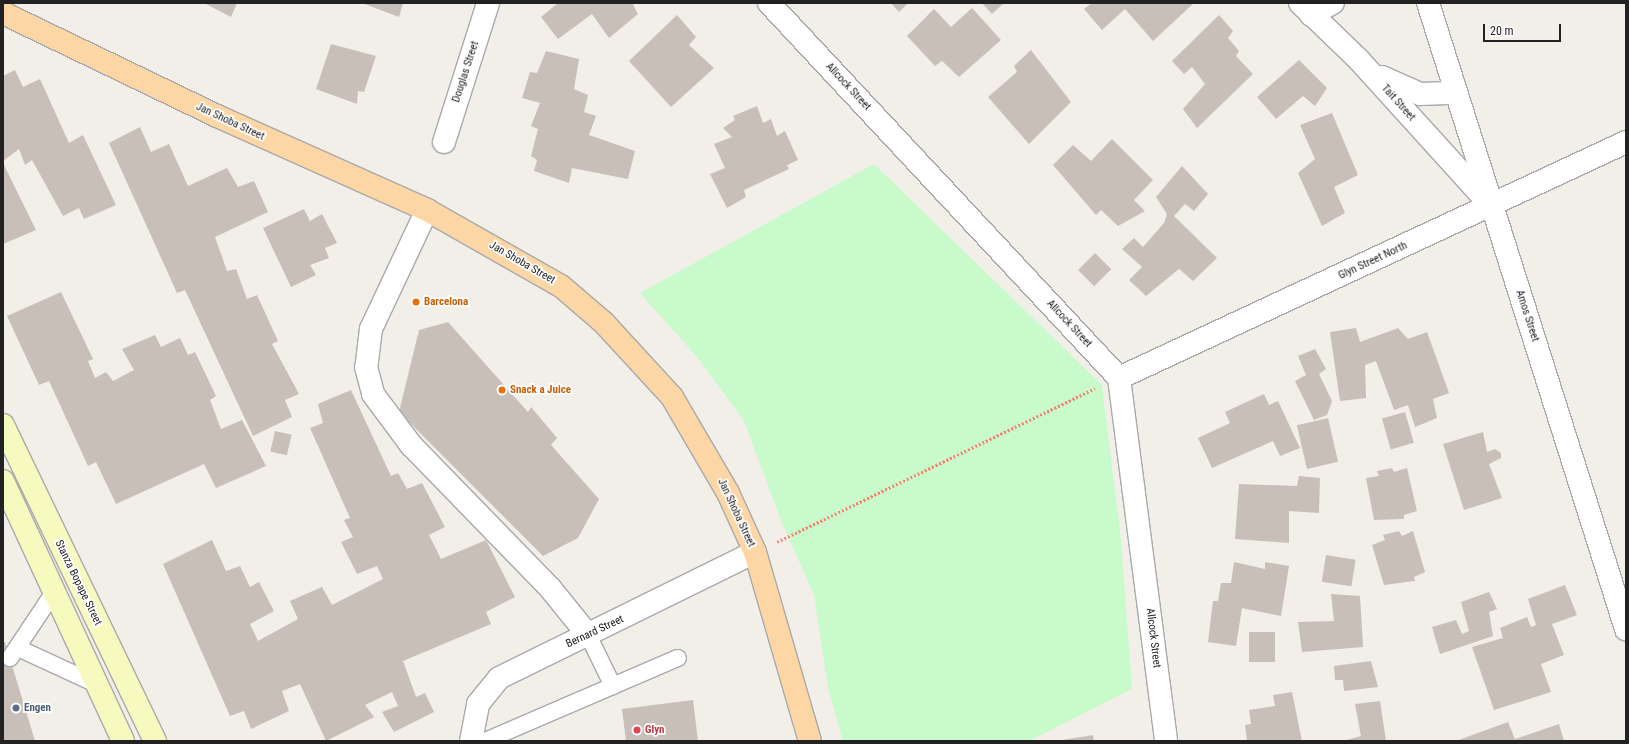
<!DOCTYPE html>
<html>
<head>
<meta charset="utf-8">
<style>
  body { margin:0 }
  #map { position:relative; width:1629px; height:744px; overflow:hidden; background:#f2efe9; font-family:"Roboto Condensed",sans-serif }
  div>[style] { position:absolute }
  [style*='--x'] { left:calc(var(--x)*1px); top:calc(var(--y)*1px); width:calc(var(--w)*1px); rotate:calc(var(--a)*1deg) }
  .park>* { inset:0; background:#c8facc }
  .building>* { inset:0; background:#c7bfb8; transform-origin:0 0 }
  .path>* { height:2.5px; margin-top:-1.25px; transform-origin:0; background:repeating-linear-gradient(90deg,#fa8072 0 2px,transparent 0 4px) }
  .roads { filter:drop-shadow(1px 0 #a9a9a9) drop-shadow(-1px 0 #a9a9a9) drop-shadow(0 1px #a9a9a9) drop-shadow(0 -1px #a9a9a9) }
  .service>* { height:16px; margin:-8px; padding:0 8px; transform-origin:8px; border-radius:8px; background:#fff }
  .minor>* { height:22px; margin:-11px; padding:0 11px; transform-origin:11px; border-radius:11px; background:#fff }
  .secondary>* { height:22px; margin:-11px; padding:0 11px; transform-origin:11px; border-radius:11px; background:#f7fabf }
  .primary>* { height:22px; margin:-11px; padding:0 11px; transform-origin:11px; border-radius:11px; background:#fcd6a4 }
  .dots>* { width:11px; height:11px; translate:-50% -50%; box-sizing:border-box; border:2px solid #fff; border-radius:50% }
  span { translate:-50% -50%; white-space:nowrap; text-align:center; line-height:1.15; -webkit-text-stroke:3.5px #fff; paint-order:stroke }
  .street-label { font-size:11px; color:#222 }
  .food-label { font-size:11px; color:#c56008; font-weight:700 }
  .left { translate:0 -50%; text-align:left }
  .service-label { font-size:11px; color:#4e5e75; font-weight:700 }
  .health-label { font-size:11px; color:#be3a42; font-weight:700 }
  .frame { position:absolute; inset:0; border:4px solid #222; pointer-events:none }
  .scale { position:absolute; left:1483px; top:24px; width:78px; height:18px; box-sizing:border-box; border:2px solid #222; border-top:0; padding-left:5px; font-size:12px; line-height:14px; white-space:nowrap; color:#222; -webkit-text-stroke:3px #fff; paint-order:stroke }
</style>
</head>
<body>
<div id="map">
  <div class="park">
    <i style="clip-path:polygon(874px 164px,1102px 385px,1121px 540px,1132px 689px,1029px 741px,843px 741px,828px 688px,814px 595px,782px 523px,744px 421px,698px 358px,640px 293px)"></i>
  </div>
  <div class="building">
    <i style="clip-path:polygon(204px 3px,237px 3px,231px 17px)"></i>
    <i style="clip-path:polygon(362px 3px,403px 3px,399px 17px)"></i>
    <i style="clip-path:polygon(558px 3px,636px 3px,633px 5px,638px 14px,609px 38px,592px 14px,558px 39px,541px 17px)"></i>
    <i style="clip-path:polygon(891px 3px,908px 3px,899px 12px)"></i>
    <i style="clip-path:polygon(982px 3px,1004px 3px,992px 14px)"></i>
    <i style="clip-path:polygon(1092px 3px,1194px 3px,1153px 41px,1125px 9px,1102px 30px,1084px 9px)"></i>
    <i style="clip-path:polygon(972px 8px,1001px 40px,959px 77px,942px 61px,935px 66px,907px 36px,934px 9px,951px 27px)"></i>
    <i style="clip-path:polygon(677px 15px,696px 37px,689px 45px,714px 68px,671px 107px,629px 61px)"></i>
    <i style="clip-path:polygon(1219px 15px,1233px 31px,1228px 38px,1239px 51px,1236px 56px,1253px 74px,1197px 128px,1183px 109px,1205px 84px,1192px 67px,1184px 74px,1172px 61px)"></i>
    <i style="clip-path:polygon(331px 44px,376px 56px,364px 92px,358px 91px,357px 104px,316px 89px)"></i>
    <i style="clip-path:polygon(1031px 50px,1071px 102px,1029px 144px,988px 97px,1017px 72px,1014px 66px)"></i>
    <i style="clip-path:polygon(546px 51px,579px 59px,574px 89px,588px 95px,584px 112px,596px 116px,589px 135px,635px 151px,628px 179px,572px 168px,569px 183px,534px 171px,537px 160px,531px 156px,538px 129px,531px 126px,540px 103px,522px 98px,530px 72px,537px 73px)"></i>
    <i style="clip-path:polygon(1299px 60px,1327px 88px,1315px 106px,1303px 96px,1276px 119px,1257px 97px)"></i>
    <i style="clip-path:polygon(15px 70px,23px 87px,40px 79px,69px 143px,83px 135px,116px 205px,84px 219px,79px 208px,63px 216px,32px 160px,25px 165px,19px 149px,3px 161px,3px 76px)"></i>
    <i style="clip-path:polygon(757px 106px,763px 123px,771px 119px,777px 136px,785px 131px,798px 160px,787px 165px,789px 169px,744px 190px,746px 197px,727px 208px,710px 174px,725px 168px,714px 144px,732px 137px,723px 128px,735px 120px,733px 116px)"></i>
    <i style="clip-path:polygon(1332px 113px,1358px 175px,1334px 187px,1345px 213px,1322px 226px,1298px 173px,1315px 159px,1300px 125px)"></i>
    <i style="clip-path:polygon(140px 127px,151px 152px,169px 144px,188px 186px,227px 168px,238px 187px,254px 181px,268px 212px,215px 237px,227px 271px,236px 269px,247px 299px,257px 295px,278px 341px,272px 344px,299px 394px,285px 400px,292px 417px,253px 436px,185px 290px,177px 293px,109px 143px)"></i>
    <i style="clip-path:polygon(1112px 139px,1153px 180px,1134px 200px,1145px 211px,1118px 226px,1101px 210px,1096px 215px,1053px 165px,1073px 145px,1091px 161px)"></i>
    <i style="clip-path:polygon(3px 163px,36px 230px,3px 244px)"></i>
    <i style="clip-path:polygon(1182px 166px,1208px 194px,1194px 211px,1185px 204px,1174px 216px,1217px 258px,1193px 281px,1179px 269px,1146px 296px,1129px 280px,1142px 267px,1122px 249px,1134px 238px,1143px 247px,1164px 223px,1167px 214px,1156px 197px)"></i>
    <i style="clip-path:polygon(304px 209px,310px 221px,322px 214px,337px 243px,325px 248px,329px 258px,310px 265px,316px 275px,291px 287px,263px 228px)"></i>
    <i style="left:1095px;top:253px;width:23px;height:24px;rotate:45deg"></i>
    <i style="clip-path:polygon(61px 292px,93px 359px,88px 361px,95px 378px,106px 372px,113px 381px,134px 370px,122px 349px,155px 335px,161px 347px,180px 338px,188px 355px,195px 352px,216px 396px,210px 400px,221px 429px,242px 420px,266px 466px,216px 488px,204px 464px,116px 504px,96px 462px,88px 466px,49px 381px,39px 385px,7px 316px)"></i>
    <i style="clip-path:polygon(448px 322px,528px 412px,531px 407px,557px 438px,551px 445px,599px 499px,578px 538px,543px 556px,399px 412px,419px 330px)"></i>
    <i style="clip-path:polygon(1356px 328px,1360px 342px,1398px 328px,1408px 339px,1427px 332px,1449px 393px,1433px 399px,1437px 418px,1415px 427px,1408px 405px,1394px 410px,1376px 361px,1365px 365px,1366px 398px,1340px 401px,1330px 332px)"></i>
    <i style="clip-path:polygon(1315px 349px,1326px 369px,1319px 374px,1332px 401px,1327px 415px,1314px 420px,1295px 381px,1306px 375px,1298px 356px)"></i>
    <i style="clip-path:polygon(351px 390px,391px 476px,398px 473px,407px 489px,422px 483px,445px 527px,429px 535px,441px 559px,486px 540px,515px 597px,486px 612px,491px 624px,403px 661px,416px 697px,425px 693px,434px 712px,394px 732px,382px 712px,398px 706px,392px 692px,365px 705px,374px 717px,326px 741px,300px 684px,282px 691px,289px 711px,251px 729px,244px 711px,230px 716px,163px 564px,212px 540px,226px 571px,240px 566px,250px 587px,259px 582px,274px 611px,250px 624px,258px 641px,298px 619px,290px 601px,322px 587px,332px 605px,383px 579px,377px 566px,357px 574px,341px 542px,353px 537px,344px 520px,350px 518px,310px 428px,323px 423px,318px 404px)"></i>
    <i style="clip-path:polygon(1264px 394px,1269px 405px,1278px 401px,1300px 448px,1280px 456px,1273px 441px,1212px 468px,1198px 438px,1230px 423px,1225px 412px)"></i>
    <i style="left:1405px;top:412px;width:32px;height:24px;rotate:74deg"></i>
    <i style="left:1328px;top:418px;width:45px;height:32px;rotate:77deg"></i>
    <i style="left:275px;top:431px;width:17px;height:21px;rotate:13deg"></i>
    <i style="clip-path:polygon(1483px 432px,1487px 452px,1495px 449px,1501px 453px,1501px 458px,1489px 464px,1502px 498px,1464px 510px,1443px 444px)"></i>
    <i style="clip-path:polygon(1392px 468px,1394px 472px,1407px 468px,1417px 511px,1404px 515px,1404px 519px,1374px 520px,1366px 478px,1379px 476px,1377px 471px)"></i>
    <i style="clip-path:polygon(1299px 476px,1320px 478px,1319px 513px,1289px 511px,1289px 543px,1235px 539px,1239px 484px,1297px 486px)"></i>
    <i style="clip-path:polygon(1399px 531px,1402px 536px,1413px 531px,1425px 572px,1414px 577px,1415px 581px,1384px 585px,1372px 545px,1385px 540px,1383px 535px)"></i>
    <i style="left:1326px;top:555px;width:30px;height:27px;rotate:9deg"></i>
    <i style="clip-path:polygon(1234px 562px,1265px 569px,1265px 562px,1289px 566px,1281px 616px,1242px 608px,1236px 646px,1208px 642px,1213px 601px,1218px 601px,1221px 583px,1231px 583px)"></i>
    <i style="clip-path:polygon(1565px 585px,1577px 615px,1552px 624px,1564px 655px,1541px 664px,1551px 692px,1494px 710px,1472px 647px,1503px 638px,1500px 628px,1527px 617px,1531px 627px,1536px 625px,1528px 599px)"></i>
    <i style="clip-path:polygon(1489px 592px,1497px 609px,1489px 612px,1493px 636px,1440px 654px,1432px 627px,1456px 620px,1462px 634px,1469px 631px,1461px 602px)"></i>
    <i style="clip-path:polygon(1331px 594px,1360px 596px,1363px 647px,1302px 652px,1298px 622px,1334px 621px)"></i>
    <i style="left:1249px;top:632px;width:26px;height:30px"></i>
    <i style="clip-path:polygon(3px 642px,5px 642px,35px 741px,3px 741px)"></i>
    <i style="clip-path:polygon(1371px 661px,1378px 687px,1344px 691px,1343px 680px,1335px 680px,1334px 666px)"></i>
    <i style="clip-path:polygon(1292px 692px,1302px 741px,1247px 741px,1245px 725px,1251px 724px,1249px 710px,1275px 706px,1273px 695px)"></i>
    <i style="clip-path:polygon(693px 700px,698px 741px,626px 741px,622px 709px)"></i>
    <i style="clip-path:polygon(1380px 701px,1386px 741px,1343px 741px,1361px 736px,1355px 704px)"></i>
    <i style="clip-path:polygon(1508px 722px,1515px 739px,1559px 724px,1564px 741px,1456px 741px)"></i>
    <i style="clip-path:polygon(1093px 735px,1094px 741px,1062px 741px,1062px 740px)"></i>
  </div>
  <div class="path">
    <i style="--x:777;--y:542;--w:353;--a:-25.8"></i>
  </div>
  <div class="roads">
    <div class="service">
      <i style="--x:588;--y:635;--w:57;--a:63.9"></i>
      <i style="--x:18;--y:648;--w:86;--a:24.8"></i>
      <i style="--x:10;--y:658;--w:79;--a:-56.3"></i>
      <i style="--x:485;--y:741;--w:210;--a:-23.3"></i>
    </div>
    <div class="minor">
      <i style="--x:769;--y:3;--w:513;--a:46.97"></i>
      <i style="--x:1119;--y:378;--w:366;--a:82.6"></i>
      <i style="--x:1300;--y:3;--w:82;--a:44"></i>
      <i style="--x:1359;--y:60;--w:190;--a:47.8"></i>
      <i style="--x:1428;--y:3;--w:657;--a:72.45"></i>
      <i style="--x:1311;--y:15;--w:25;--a:-29"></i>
      <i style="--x:1382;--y:77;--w:42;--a:24.1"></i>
      <i style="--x:1420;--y:94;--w:36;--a:-2"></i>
      <i style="--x:444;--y:142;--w:146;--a:-72.4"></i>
      <i style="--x:427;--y:210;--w:132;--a:115.2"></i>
      <i style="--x:371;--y:329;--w:38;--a:97"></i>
      <i style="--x:366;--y:367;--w:28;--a:75"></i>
      <i style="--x:373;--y:394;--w:64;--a:53.3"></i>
      <i style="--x:411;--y:445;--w:199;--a:45.8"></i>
      <i style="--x:550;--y:588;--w:60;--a:51"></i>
      <i style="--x:1119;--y:378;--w:559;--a:-24.96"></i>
      <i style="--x:471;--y:741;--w:38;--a:-79"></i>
      <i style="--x:478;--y:704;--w:33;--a:-51"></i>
      <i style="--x:499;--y:678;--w:285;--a:-26.2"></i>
    </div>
    <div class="secondary">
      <i style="--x:3;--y:425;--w:351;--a:64.3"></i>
      <i style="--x:3;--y:481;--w:286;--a:65.2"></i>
    </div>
    <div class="primary">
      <i style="--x:3;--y:13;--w:237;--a:25.7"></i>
      <i style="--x:217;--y:116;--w:230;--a:24.1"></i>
      <i style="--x:427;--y:210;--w:154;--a:29.6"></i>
      <i style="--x:561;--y:286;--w:57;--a:40.7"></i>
      <i style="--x:604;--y:323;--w:100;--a:47.4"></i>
      <i style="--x:672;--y:397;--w:111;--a:59.7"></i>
      <i style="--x:728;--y:493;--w:65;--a:65.4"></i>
      <i style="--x:755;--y:552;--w:197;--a:73.8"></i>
    </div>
  </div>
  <div class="dots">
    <i style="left:416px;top:302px;background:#e8710a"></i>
    <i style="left:502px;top:390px;background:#e8710a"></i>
    <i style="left:16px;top:708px;background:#5c6f8a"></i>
    <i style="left:637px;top:730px;background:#e0444e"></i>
  </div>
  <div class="street-label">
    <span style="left:466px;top:72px;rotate:-72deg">Douglas Street</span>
    <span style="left:848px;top:87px;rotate:47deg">Allcock Street</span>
    <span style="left:1398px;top:103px;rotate:48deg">Tait Street</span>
    <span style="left:230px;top:122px;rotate:25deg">Jan Shoba Street</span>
    <span style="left:1373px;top:261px;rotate:-25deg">Glyn Street North</span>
    <span style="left:522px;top:263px;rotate:30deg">Jan Shoba Street</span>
    <span style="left:1527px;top:316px;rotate:72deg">Amos Street</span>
    <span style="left:1069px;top:324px;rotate:47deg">Allcock Street</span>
    <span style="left:736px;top:513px;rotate:65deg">Jan Shoba Street</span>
    <span style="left:78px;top:583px;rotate:64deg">Stanza Bopape Street</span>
    <span style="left:595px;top:632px;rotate:-25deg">Bernard Street</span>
    <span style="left:1153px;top:638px;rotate:83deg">Allcock Street</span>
  </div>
  <div class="food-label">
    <span class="left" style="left:424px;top:302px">Barcelona</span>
    <span class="left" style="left:510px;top:390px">Snack a Juice</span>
  </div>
  <div class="service-label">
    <span class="left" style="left:24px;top:708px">Engen</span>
  </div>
  <div class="health-label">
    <span class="left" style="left:645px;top:730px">Glyn</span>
  </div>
  <div class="frame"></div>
  <div class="scale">20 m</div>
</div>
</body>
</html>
